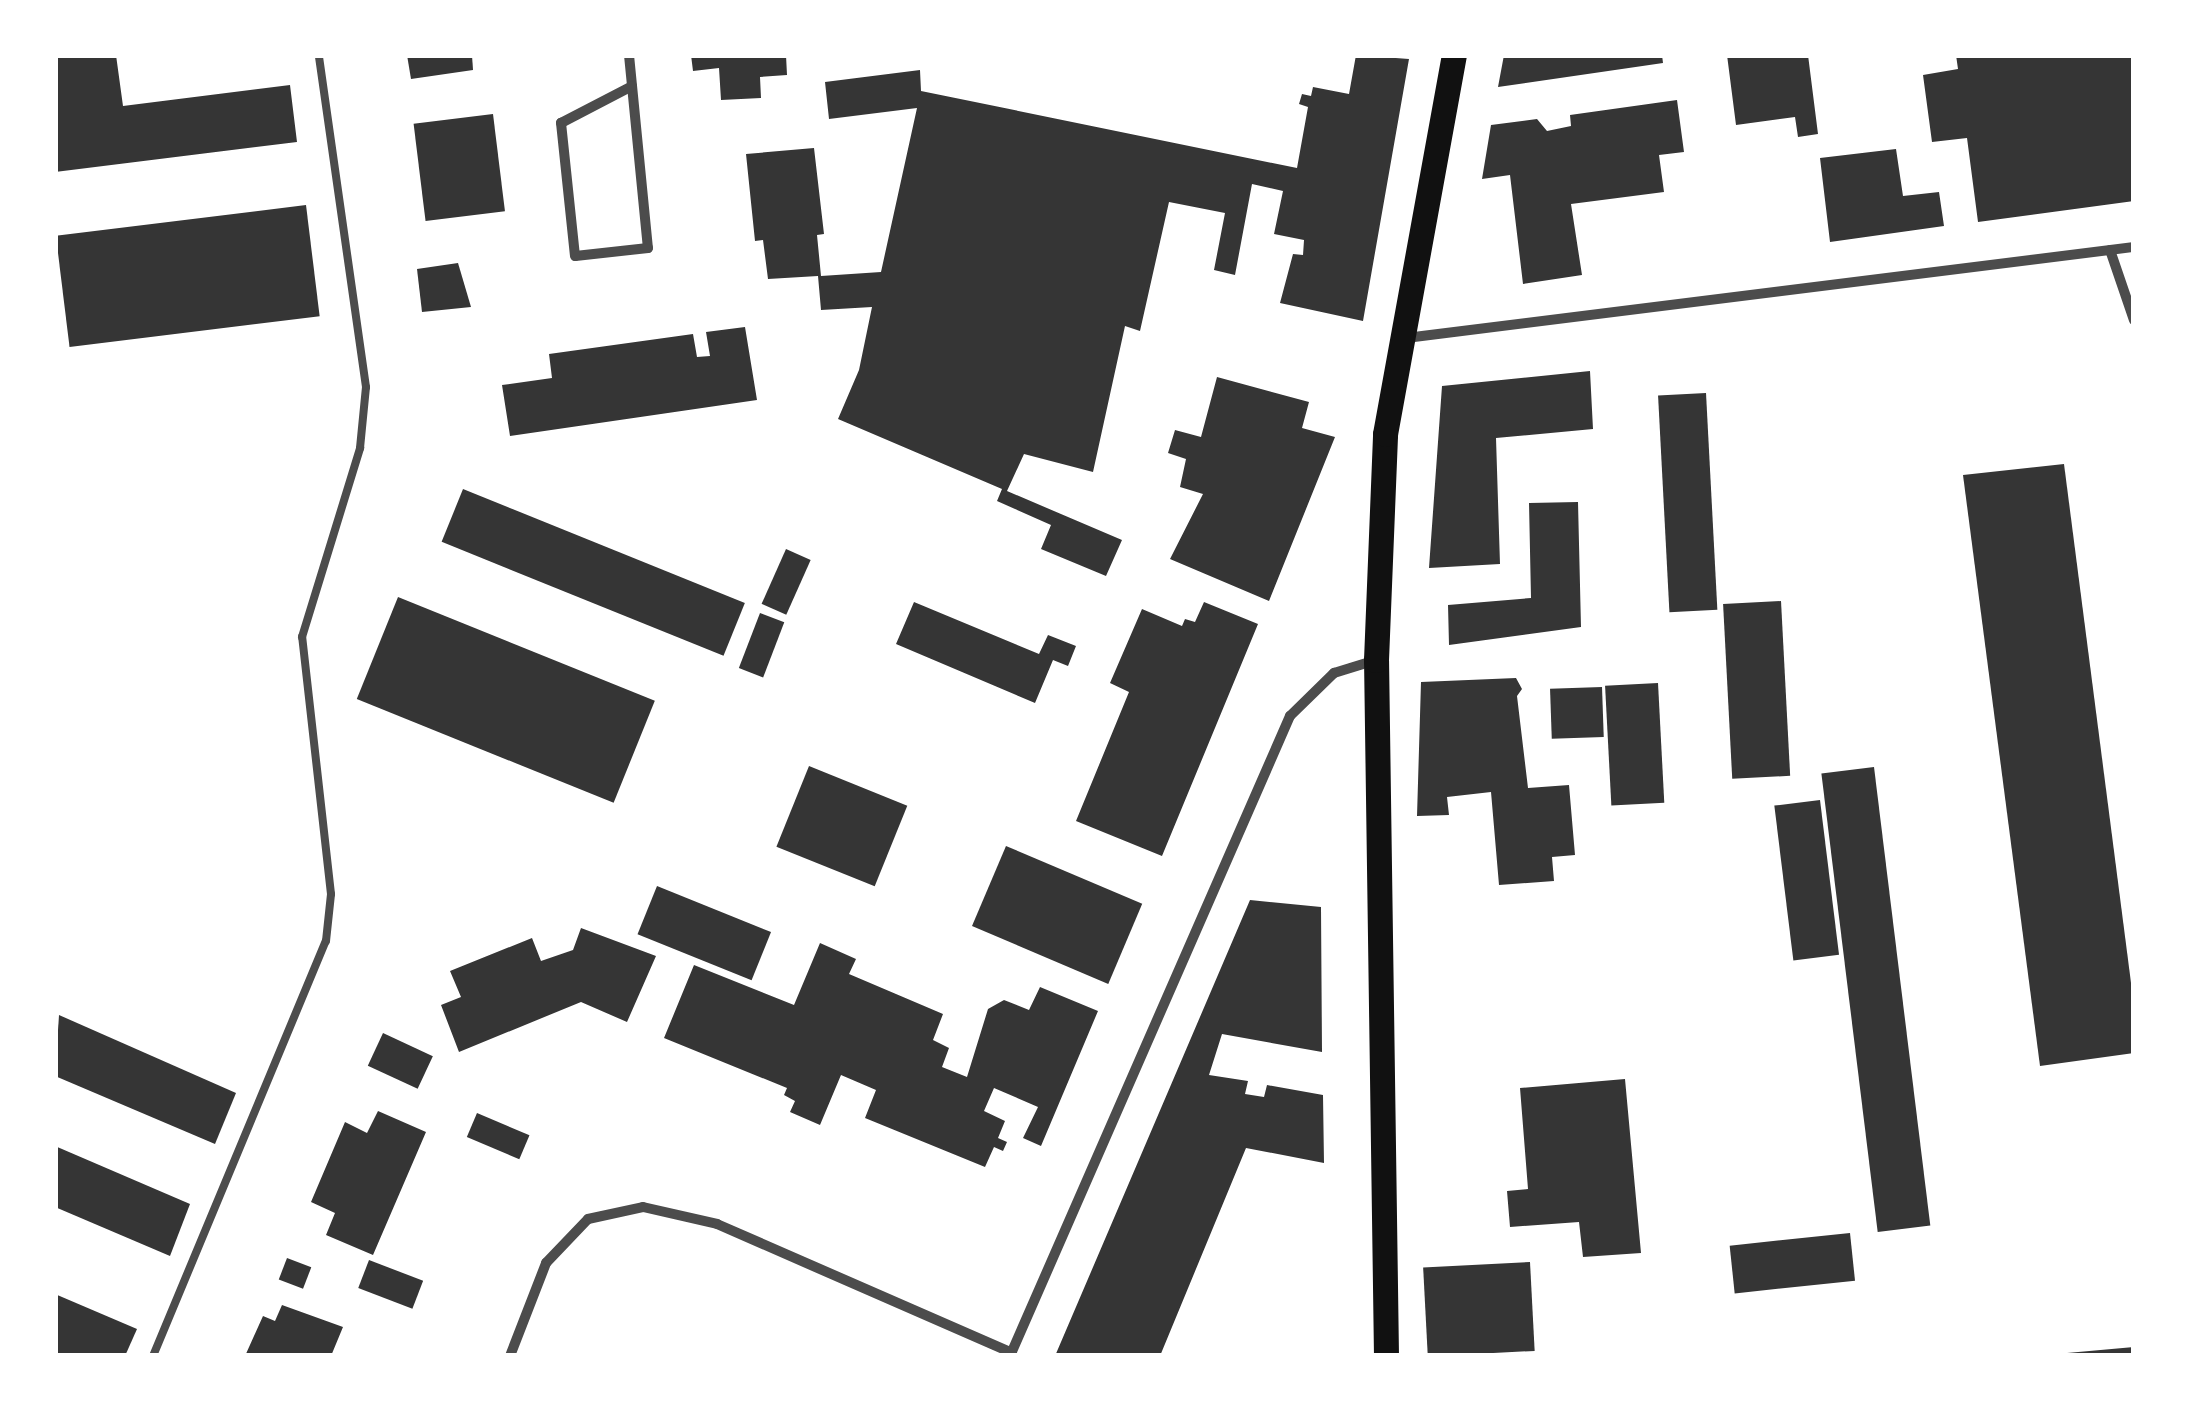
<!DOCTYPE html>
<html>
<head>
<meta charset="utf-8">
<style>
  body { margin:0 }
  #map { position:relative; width:2189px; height:1411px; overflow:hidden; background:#fff; font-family:"Fira Sans Condensed",sans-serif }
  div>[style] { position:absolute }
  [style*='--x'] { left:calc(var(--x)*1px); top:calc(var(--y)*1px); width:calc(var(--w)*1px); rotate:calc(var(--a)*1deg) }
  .building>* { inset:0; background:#353535; transform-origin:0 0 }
  .service>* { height:8px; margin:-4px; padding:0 4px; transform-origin:4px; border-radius:4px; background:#4c4c4c }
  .minor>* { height:10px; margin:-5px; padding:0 5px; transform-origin:5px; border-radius:5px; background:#4c4c4c }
  .primary>* { height:25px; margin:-12.5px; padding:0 12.5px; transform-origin:12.5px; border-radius:12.5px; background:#111 }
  span { translate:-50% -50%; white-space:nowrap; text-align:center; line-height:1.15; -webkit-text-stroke:10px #fff; paint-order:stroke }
  .frame { position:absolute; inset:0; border:58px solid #fff; pointer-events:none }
</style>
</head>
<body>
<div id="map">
  <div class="building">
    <i style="clip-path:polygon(84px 55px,116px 55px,123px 106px,290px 85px,297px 142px,55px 172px,55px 58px)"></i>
    <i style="clip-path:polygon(407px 55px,472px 55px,473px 70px,411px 79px)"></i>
    <i style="clip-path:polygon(691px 55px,786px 55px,787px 75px,760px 77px,761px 98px,721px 100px,719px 68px,693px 71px)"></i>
    <i style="clip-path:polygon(1356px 55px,1409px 59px,1363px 321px,1280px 303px,1293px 254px,1303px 255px,1304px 240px,1274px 234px,1283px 191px,1252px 184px,1235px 275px,1214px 270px,1225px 213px,1169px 202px,1140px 331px,1125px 326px,1093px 472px,1024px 454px,1007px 491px,1122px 540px,1106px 576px,1041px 549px,1051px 525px,997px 501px,1002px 489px,838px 419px,859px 370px,872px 307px,821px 310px,818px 276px,768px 279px,763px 240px,755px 241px,746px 154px,814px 148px,824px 234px,817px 235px,821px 276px,881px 272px,917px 108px,829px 119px,825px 82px,920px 70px,921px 91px,1297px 168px,1308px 107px,1299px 104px,1302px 94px,1311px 96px,1313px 87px,1349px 94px)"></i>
    <i style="clip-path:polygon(1504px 55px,1662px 55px,1663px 63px,1498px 87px)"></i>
    <i style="clip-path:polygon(1727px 55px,1808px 55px,1818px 134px,1798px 137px,1795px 117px,1736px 125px)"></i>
    <i style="clip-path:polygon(1956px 55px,2134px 55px,2134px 201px,1978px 222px,1967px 138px,1932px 142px,1923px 75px,1958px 69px)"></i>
    <i style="clip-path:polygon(1677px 100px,1684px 152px,1659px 155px,1664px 192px,1571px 204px,1582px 275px,1523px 284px,1510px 175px,1482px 179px,1491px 125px,1537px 119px,1547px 131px,1571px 126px,1570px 115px)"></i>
    <i style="left:493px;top:114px;width:98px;height:80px;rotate:83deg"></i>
    <i style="clip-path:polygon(1896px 149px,1903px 196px,1939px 192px,1944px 226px,1830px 242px,1820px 158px)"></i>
    <i style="left:306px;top:205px;width:112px;height:252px;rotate:83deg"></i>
    <i style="clip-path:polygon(458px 263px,471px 307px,422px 312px,417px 269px)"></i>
    <i style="clip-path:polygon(745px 327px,757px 400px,510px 436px,502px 385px,552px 378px,549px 354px,693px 334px,697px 357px,710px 356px,706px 332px)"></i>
    <i style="clip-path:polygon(1590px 371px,1593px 429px,1496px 438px,1500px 564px,1429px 568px,1442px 386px)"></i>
    <i style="clip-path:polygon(1217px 377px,1309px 402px,1302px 428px,1335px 437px,1269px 601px,1170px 559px,1203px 494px,1180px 487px,1186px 459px,1168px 453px,1175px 430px,1201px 437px)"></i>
    <i style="left:1706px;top:393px;width:217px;height:48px;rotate:87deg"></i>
    <i style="clip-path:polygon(2064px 464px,2134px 1006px,2134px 1053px,2040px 1066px,1963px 475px)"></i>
    <i style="left:463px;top:489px;width:304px;height:57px;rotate:22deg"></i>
    <i style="clip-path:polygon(1578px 502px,1581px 627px,1449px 645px,1448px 605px,1531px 598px,1529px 503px)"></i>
    <i style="left:786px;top:549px;width:27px;height:60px;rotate:24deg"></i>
    <i style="left:398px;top:597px;width:277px;height:110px;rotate:22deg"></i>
    <i style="left:1781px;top:601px;width:175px;height:58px;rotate:87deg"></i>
    <i style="clip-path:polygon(914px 602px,1039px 654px,1048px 635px,1076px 646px,1068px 666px,1053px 660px,1035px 703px,896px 644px)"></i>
    <i style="clip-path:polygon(1204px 602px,1258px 624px,1162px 856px,1076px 821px,1129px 692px,1110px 683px,1142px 609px,1182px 626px,1185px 619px,1195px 622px)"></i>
    <i style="left:760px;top:613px;width:26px;height:59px;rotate:21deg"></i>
    <i style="clip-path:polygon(1516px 678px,1522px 689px,1517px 696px,1528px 788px,1569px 785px,1575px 855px,1552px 857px,1554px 881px,1499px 885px,1491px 792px,1447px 797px,1449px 815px,1417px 816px,1421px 682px)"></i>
    <i style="left:1658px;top:683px;width:120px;height:53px;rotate:87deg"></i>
    <i style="left:1602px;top:687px;width:50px;height:52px;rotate:88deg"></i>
    <i style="left:809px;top:766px;width:106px;height:87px;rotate:22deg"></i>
    <i style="left:1874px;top:767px;width:462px;height:53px;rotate:83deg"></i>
    <i style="left:1820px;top:800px;width:156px;height:46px;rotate:83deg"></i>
    <i style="left:1006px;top:846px;width:148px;height:87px;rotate:23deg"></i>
    <i style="left:657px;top:886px;width:123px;height:52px;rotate:22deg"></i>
    <i style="clip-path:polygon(1250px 900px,1321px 907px,1322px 1052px,1222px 1034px,1209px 1075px,1248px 1081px,1245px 1094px,1264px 1097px,1267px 1085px,1323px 1095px,1324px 1163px,1246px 1148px,1160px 1356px,1055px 1356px)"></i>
    <i style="clip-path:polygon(581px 928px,656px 956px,627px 1022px,581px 1002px,459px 1052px,441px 1005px,461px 997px,450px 971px,532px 938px,541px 961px,573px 950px)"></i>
    <i style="clip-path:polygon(820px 943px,856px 959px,849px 974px,943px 1014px,933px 1040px,949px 1048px,942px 1067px,967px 1077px,988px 1009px,1004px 1000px,1029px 1010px,1040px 987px,1098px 1011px,1041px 1146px,1023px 1138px,1038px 1107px,994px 1088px,984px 1111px,1005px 1121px,998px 1138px,1007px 1142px,1003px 1151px,994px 1147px,985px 1167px,865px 1118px,876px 1090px,841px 1075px,820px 1125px,790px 1112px,795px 1101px,784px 1095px,787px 1088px,664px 1038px,694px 965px,794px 1005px)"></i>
    <i style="clip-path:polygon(59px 1015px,236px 1093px,215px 1144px,55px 1076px)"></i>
    <i style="left:383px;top:1033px;width:55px;height:36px;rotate:25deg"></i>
    <i style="clip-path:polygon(1625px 1079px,1641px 1253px,1583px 1257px,1579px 1222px,1510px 1227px,1507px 1191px,1528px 1189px,1520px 1088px)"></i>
    <i style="clip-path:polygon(378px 1111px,426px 1132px,373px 1255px,326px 1235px,335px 1213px,311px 1202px,345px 1122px,367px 1133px)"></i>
    <i style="left:477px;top:1113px;width:57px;height:26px;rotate:23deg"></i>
    <i style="clip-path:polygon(55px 1146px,190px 1204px,170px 1256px,55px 1207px)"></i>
    <i style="left:1850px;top:1233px;width:48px;height:121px;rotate:84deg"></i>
    <i style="left:287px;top:1258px;width:26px;height:23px;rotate:21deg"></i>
    <i style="left:369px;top:1260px;width:58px;height:30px;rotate:21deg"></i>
    <i style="left:1530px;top:1262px;width:89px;height:107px;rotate:87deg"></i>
    <i style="clip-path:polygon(55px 1294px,137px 1329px,125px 1356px,55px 1355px)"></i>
    <i style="clip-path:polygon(282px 1305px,343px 1327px,331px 1356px,245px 1356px,263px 1316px,275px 1321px)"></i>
    <i style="clip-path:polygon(2134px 1347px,2134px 1356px,2067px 1356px,2067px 1353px)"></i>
  </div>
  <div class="service">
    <i style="--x:153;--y:1356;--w:450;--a:-67.4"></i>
    <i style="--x:326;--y:941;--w:47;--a:-83.9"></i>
    <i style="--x:331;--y:894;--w:259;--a:-96.4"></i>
    <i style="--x:302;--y:637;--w:198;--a:-72.9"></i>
    <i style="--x:360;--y:448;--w:61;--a:-84.4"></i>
    <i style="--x:366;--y:387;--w:335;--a:-98.1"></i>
  </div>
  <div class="minor">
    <i style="--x:629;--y:55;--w:194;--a:84.4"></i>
    <i style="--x:648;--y:248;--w:73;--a:173.7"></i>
    <i style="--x:575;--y:256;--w:134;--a:-96"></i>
    <i style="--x:561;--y:123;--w:80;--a:-27.5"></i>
    <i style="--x:2110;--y:250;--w:74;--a:71.1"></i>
    <i style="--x:1406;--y:338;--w:734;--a:-7.13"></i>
    <i style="--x:510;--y:1356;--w:100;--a:-68.8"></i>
    <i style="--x:546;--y:1263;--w:61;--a:-46.3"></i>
    <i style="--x:588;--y:1219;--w:56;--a:-12.3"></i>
    <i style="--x:643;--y:1207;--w:76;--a:12.9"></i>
    <i style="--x:717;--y:1224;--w:322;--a:23.6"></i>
    <i style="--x:1010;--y:1356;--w:699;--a:-66.37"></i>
    <i style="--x:1290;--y:716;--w:62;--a:-44.3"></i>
    <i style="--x:1334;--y:673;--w:44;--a:-17.2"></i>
  </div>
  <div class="primary">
    <i style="--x:1386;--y:1356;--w:696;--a:-90.82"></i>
    <i style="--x:1376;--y:660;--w:226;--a:-87.7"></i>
    <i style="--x:1385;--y:434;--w:385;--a:-79.7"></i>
  </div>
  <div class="frame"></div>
</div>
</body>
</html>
